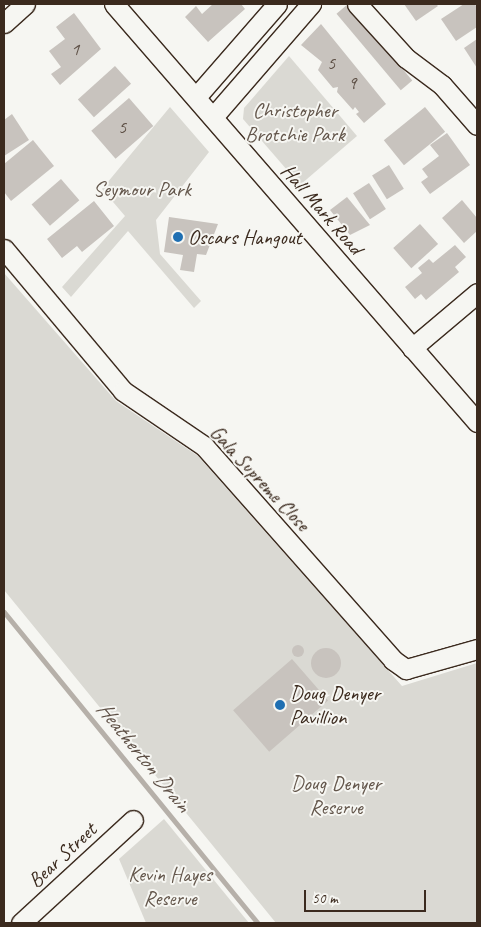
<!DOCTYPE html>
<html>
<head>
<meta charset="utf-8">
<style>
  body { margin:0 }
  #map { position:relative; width:481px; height:927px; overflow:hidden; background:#f6f6f2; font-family:Caveat,sans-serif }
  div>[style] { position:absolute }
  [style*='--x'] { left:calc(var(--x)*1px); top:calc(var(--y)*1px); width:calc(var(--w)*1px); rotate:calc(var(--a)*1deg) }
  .green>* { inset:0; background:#dad9d3 }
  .stream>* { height:5px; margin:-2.5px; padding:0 2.5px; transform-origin:2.5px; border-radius:2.5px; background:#b6b0a9 }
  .building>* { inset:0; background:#c8c3be; transform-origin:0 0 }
  .round { border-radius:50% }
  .roads { filter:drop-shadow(1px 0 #3b2a1e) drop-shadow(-1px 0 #3b2a1e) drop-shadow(0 1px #3b2a1e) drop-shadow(0 -1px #3b2a1e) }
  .street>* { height:19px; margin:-9.5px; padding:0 9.5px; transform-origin:9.5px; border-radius:9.5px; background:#f6f6f2 }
  .dots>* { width:14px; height:14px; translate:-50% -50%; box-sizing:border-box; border:2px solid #f6f6f2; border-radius:50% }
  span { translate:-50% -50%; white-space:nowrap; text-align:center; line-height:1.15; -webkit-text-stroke:4px #f6f6f2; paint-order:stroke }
  .number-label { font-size:19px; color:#5e5046 }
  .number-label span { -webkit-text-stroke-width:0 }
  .park-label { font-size:21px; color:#63564b }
  .street-label { font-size:21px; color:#3b2a1e }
  .poi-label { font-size:21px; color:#3b2a1e }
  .left { translate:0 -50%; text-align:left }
  .water-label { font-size:22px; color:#605248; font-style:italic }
  .frame { position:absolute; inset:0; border:5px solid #3b2a1e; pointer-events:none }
  .scale { position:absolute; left:304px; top:890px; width:122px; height:22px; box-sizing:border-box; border:2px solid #3b2a1e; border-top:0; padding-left:6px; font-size:15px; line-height:18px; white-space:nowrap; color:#3b2a1e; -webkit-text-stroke:4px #f6f6f2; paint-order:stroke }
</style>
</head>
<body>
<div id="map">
  <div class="green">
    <i style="clip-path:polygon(289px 56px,357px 136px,300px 185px,243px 119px,244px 108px)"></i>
    <i style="clip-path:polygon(170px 107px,209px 152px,156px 220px,160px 254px,201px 301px,194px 308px,128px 231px,71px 297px,62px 287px,125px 216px,102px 189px)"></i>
    <i style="clip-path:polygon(4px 273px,116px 401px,198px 456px,402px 686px,477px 663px,477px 923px,276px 923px,4px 590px)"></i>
    <i style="clip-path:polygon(164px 819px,249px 923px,146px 923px,119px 859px)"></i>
  </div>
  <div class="stream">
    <i style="--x:4;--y:612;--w:402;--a:50.8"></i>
  </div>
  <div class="building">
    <i style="clip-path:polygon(213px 4px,241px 4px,245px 9px,208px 42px,185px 17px,196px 6px,202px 14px)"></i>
    <i style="left:348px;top:4px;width:100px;height:15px;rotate:50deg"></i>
    <i style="clip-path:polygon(404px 4px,436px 4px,438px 6px,416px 21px)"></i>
    <i style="clip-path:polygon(464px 4px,475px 4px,477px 8px,477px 27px,456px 41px,441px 19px)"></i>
    <i style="clip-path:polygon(74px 13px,101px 49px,60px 85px,51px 74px,61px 67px,49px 51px,65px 39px,56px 27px)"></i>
    <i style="clip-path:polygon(321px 24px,386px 104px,364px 123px,356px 114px,359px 112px,355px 107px,353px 110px,337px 92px,338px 87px,333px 88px,318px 70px,322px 62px,301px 45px)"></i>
    <i style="clip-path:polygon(477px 39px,477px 68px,464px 48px)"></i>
    <i style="left:115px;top:66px;width:24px;height:50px;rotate:48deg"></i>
    <i style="left:129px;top:98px;width:37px;height:50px;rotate:49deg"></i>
    <i style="left:425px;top:107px;width:32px;height:53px;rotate:51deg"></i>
    <i style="clip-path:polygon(12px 114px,29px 140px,4px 156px,4px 120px)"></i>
    <i style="clip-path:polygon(447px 133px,470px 165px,430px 194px,421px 182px,428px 177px,422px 169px,439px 156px,430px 145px)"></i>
    <i style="clip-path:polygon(33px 140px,54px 166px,11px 201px,4px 192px,4px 164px)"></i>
    <i style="left:389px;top:165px;width:28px;height:20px;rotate:58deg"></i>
    <i style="left:61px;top:179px;width:28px;height:39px;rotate:49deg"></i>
    <i style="left:369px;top:183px;width:31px;height:19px;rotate:57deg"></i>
    <i style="clip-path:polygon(347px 197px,370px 225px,350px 235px,330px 210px)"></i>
    <i style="clip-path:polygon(462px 200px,477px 218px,477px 231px,464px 243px,442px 218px)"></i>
    <i style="clip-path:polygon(94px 201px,114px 226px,82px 252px,77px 246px,62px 258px,47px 239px)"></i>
    <i style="clip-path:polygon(169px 217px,218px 224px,206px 255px,197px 254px,194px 272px,180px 270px,183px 255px,164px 252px)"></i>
    <i style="left:420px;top:224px;width:27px;height:36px;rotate:48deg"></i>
    <i style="clip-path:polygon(455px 245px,466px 257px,455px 267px,459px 272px,426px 300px,421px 294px,415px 299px,405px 287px,422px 273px,418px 268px,429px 259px,433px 263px)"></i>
    <i class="round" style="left:292px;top:645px;width:12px;height:12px"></i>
    <i class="round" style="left:311px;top:648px;width:30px;height:30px"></i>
    <i style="left:292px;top:659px;width:55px;height:78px;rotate:49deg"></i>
  </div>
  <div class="roads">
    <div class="street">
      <i style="--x:114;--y:4;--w:554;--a:49.03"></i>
      <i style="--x:357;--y:4;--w:73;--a:47.8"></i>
      <i style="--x:406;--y:58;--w:45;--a:36.9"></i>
      <i style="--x:442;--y:85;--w:53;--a:48.8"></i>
      <i style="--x:4;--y:23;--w:28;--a:-42"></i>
      <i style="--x:196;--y:97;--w:123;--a:-48.9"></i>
      <i style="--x:213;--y:117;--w:150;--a:-49.1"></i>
      <i style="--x:4;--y:249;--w:185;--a:50"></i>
      <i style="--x:123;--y:391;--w:98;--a:34.2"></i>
      <i style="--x:204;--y:446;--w:286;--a:48.5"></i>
      <i style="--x:393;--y:660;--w:16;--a:35"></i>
      <i style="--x:406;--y:669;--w:74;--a:-15.7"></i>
      <i style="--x:412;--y:348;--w:85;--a:-40.2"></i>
      <i style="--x:21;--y:923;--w:152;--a:-42.6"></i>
    </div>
  </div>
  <div class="dots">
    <i style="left:178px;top:237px;background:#1f6fb2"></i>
    <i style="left:280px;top:705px;background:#1f6fb2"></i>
  </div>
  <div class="number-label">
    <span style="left:75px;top:50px">1</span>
    <span style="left:331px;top:64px">5</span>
    <span style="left:352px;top:84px">9</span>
    <span style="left:122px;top:128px">5</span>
  </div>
  <div class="park-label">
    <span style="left:295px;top:122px">Christopher<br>Brotchie Park</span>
    <span style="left:142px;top:189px">Seymour Park</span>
    <span style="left:336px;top:795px">Doug Denyer<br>Reserve</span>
    <span style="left:170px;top:886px">Kevin Hayes<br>Reserve</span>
  </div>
  <div class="street-label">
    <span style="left:322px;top:209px;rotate:49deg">Hall Mark Road</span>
    <span style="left:260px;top:478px;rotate:47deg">Gala Supreme Close</span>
    <span style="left:62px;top:855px;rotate:-43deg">Bear Street</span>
  </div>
  <div class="poi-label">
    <span class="left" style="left:188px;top:237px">Oscars Hangout</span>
    <span class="left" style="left:290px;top:705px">Doug Denyer<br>Pavillion</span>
  </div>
  <div class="water-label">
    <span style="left:143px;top:757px;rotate:51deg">Heatherton Drain</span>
  </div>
  <div class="frame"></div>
  <div class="scale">50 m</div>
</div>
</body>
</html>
